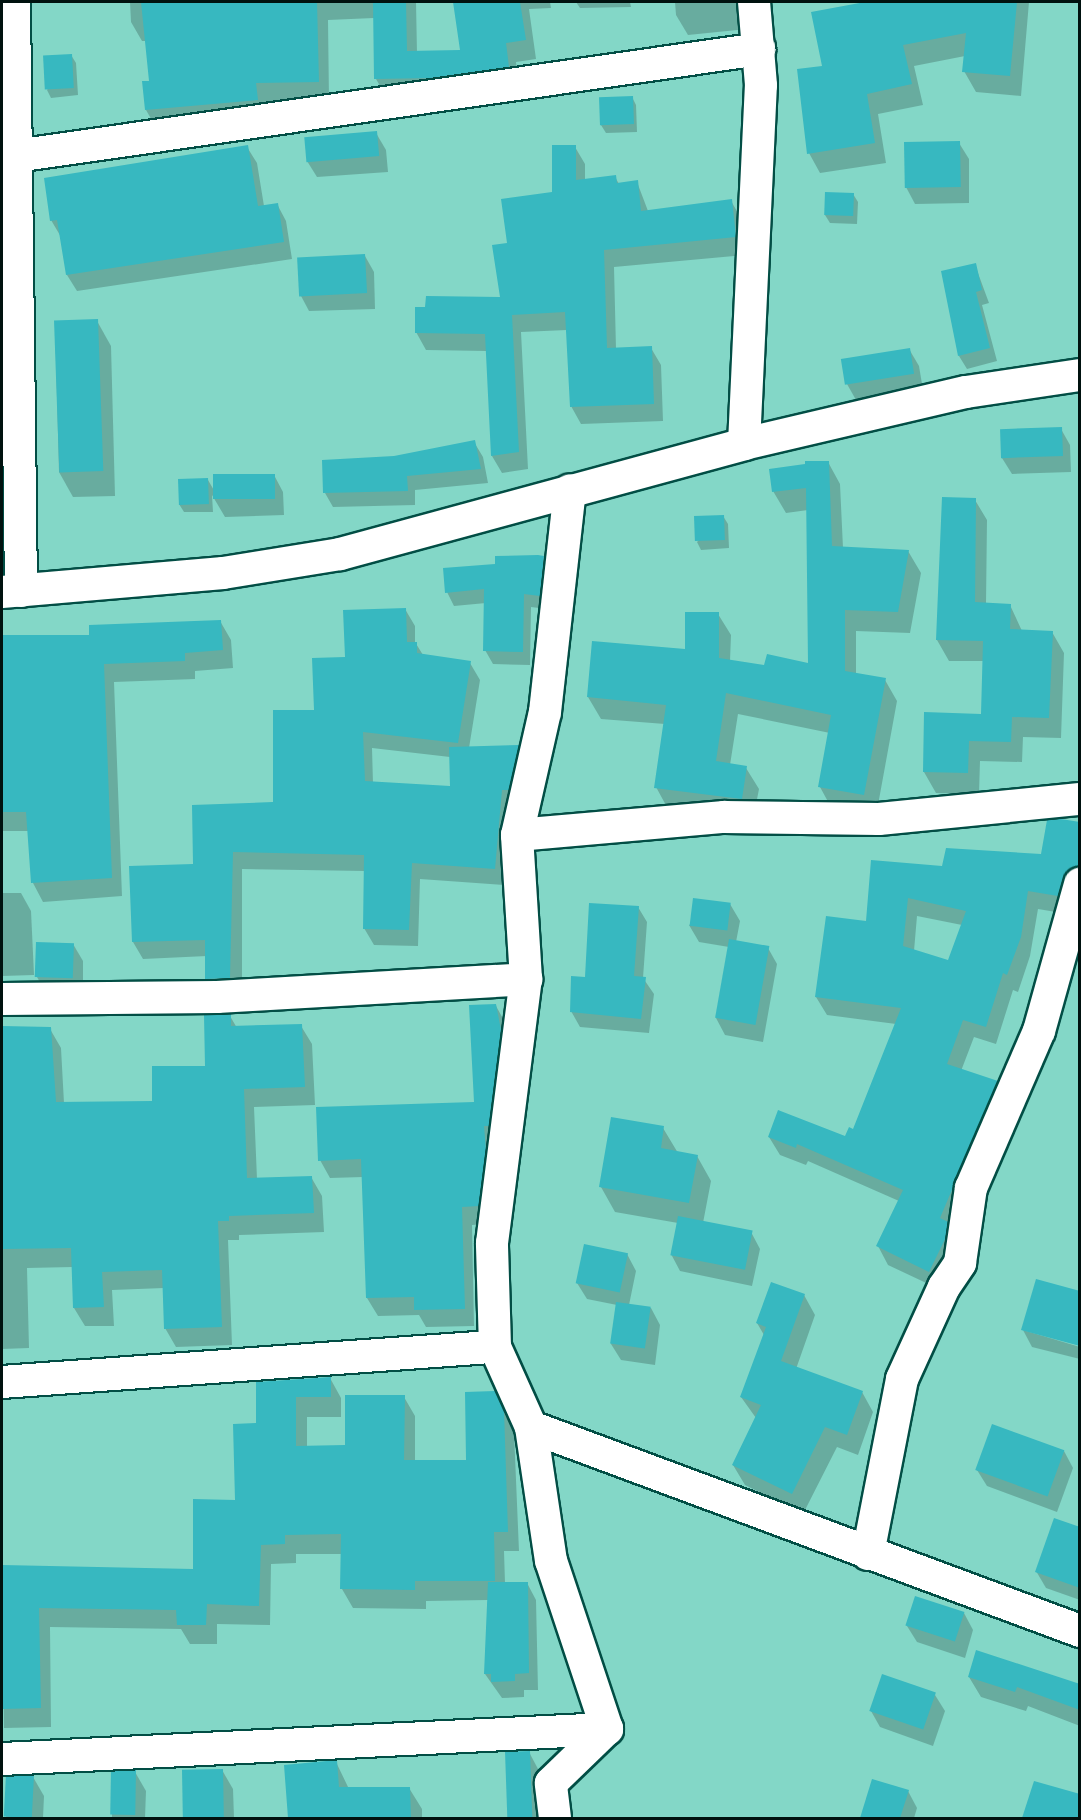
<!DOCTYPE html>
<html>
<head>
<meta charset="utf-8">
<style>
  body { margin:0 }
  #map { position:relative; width:1081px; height:1820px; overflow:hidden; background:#83d7c7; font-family:Spectral,serif }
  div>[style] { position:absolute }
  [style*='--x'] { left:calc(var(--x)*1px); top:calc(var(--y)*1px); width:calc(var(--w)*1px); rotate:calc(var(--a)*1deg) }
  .shadow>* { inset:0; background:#0003 }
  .building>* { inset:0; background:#37b8c0; transform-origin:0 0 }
  .roads { filter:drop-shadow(2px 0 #024e45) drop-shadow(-2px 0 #024e45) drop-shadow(0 2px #024e45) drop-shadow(0 -2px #024e45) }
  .minor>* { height:32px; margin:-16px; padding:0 16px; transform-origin:16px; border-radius:16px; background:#fff }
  span { translate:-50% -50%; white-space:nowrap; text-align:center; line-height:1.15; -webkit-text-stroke:6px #83d7c7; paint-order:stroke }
  .frame { position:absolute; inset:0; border:3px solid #00120f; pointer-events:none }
</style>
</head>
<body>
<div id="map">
  <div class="shadow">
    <i style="clip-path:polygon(130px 2px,416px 2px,417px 53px,462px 52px,454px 2px,550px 2px,551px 8px,529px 9px,536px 59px,516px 62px,519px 86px,387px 98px,376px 79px,374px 18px,328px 20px,329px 100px,266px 102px,268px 119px,157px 129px,146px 110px,150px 82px,146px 41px,142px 41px,131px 22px)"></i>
    <i style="clip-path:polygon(576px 2px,630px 2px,631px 7px,580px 8px)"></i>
    <i style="clip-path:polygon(675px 2px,755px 2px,747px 29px,688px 35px,676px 15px)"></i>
    <i style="clip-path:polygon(873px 2px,1029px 2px,1021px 96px,976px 92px,964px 71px,965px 56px,914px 66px,923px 105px,878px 114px,886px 163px,820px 173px,809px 153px,824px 67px,813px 13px)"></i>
    <i style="clip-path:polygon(71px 55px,76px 63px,78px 95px,51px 98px,47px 90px)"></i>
    <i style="clip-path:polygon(632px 97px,636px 105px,637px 132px,606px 133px,601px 125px)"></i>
    <i style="clip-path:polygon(376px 133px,386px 150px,388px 172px,317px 177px,307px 161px)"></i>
    <i style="clip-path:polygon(959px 143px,969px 159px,969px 203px,915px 204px,906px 187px)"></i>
    <i style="clip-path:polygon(247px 147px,257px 163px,264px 206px,277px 204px,286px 221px,292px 259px,77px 291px,67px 275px,61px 237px,51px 220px)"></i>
    <i style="clip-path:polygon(575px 147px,585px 164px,585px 180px,615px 177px,619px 184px,637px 182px,648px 211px,731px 201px,741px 218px,745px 255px,614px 267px,616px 349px,651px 348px,661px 365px,663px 421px,581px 424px,571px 406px,567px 330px,521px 332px,528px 469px,502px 473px,492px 456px,487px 351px,426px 350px,416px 332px,502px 299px,508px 244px,553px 193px)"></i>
    <i style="clip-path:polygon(853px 194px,858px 202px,857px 224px,830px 223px,825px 215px)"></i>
    <i style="clip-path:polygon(365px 256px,374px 272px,375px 309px,309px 311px,300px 294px)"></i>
    <i style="clip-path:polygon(975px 265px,989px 303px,982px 305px,997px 361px,967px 369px,959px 356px,942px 272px)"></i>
    <i style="clip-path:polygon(97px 321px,111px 346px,115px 496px,73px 497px,59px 472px,55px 322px)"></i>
    <i style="clip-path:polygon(909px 349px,919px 366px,923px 390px,856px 400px,847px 384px)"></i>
    <i style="clip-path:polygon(2px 415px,8px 426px,12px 556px,2px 556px)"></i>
    <i style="clip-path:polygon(1061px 429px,1070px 445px,1071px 472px,1012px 474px,1002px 458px)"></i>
    <i style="clip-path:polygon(474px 442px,483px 457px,488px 483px,415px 490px,415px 505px,333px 507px,325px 493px,394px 458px)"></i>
    <i style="clip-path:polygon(828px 462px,840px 484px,843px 548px,908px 551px,921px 573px,910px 633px,856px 631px,856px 675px,885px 680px,897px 701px,876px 816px,832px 809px,820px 787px,830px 733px,738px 714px,730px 765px,746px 768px,759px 789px,753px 820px,668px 809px,656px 787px,665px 724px,601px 719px,588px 697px,686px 651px,718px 614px,731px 635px,730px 661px,766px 666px,810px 665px,808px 510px,786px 513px,773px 491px)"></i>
    <i style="clip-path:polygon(274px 475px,283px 492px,284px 515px,225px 517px,212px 495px,213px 512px,184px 512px,179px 504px,208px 480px,215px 492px)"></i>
    <i style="clip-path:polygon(975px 500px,987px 520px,986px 604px,1010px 605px,1022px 631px,1052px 632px,1064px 653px,1061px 738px,1023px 737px,1022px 762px,980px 761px,979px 794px,936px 793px,924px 772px,982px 715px,984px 661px,949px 661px,937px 640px)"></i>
    <i style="clip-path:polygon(723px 516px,728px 524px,729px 548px,701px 550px,697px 542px)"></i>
    <i style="clip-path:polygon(544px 557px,552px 571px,547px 609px,531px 607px,530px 665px,493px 664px,485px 650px,486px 603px,454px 606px,447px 592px,497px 565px)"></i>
    <i style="clip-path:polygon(evenodd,405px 609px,415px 626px,415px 642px,423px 655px,470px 663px,480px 680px,469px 748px,518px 747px,528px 763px,511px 806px,504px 885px,420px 879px,418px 946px,374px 945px,364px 928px,365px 871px,242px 869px,242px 980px,216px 995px,207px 979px,207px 956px,143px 959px,133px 942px,131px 867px,194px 865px,274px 804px,315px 712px,347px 658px,405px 609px,372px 748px,450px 757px,451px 787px,373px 783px,372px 748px)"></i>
    <i style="clip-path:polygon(220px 621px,231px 640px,233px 668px,195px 671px,195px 679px,114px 682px,122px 896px,43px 902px,33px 883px,29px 831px,2px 831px,2px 636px,91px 636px)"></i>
    <i style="clip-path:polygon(evenodd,1080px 824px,1080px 888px,1068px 914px,1038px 909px,1030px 956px,1018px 992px,1013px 990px,996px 1044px,974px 1037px,961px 1071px,997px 1083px,1007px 1101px,939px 1289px,888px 1265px,878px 1246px,899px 1201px,808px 1161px,806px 1165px,780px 1155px,769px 1137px,846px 1138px,854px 1131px,896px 1024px,827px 1015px,816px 997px,867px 923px,943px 868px,1042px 856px,1080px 824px,917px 916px,962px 925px,949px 962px,914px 951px,917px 916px)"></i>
    <i style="clip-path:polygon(2px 893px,21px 893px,31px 911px,34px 975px,2px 976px)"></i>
    <i style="clip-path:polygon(730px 904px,740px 921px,736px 942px,768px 948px,777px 964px,763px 1042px,725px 1035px,716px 1018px,729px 947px,699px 942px,689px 925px)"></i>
    <i style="clip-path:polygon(638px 907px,647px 922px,643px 978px,654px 994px,649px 1033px,580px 1027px,571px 1011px,586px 978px)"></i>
    <i style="clip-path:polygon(73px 944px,83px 961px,83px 994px,46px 993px,37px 977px)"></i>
    <i style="clip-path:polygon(496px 1006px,506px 1024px,488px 1224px,472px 1225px,474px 1326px,426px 1327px,419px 1315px,378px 1316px,367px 1298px,363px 1177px,330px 1178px,320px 1160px,476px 1103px)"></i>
    <i style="clip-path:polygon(230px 1016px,237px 1028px,301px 1026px,312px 1044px,315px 1105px,254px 1107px,257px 1179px,311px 1177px,322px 1196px,324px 1232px,239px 1235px,239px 1240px,228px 1240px,232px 1345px,176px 1347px,165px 1328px,164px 1288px,112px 1290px,114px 1326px,85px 1326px,74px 1308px,73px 1267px,27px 1268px,29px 1348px,2px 1349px,2px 1028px,50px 1029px,61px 1048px,64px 1103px,153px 1102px,207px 1067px)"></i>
    <i style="clip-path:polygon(663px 1128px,678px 1153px,697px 1156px,711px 1181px,703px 1223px,751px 1232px,760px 1249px,752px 1286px,680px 1271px,671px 1254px,678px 1223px,615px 1212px,601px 1187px)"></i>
    <i style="clip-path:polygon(627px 1254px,636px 1271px,629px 1305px,651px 1308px,660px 1325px,655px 1365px,621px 1360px,611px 1344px,617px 1305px,587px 1299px,577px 1283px)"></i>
    <i style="clip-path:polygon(804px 1295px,815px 1315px,796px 1369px,862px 1392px,873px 1412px,858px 1455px,837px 1447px,803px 1514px,745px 1485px,733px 1465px,756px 1418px,741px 1397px,764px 1335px,757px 1323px)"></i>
    <i style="clip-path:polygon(1023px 1330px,1080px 1347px,1080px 1359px,1032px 1347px)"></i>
    <i style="clip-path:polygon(330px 1378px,341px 1398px,341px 1417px,307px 1417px,307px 1447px,346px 1446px,404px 1397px,415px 1416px,415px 1461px,468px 1461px,494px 1393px,514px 1432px,519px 1551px,504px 1551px,505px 1583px,527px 1583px,536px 1600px,538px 1690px,524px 1690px,524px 1697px,502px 1698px,485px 1674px,488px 1600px,426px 1601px,426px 1609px,353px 1608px,342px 1589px,342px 1554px,296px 1554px,296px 1563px,271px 1564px,270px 1625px,217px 1624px,217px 1644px,190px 1644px,181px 1629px,50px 1627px,51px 1727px,4px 1728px,2px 1567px,194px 1570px,236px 1502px,258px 1425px,257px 1383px)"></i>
    <i style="clip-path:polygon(1064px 1451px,1073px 1468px,1057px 1512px,987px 1486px,977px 1470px)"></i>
    <i style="clip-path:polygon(1080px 1528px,1080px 1600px,1046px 1588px,1036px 1571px)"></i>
    <i style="clip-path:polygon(964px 1613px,973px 1630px,965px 1658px,917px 1642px,907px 1626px)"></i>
    <i style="clip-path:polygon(969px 1677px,1080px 1686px,1080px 1726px,1028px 1706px,1026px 1711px,981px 1697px)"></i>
    <i style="clip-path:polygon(935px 1695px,945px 1711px,933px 1746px,880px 1727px,871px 1711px)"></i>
    <i style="clip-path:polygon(529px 1752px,538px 1769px,540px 1818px,509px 1818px,507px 1754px)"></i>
    <i style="clip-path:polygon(336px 1762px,349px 1789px,409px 1788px,422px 1809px,422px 1818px,289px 1818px,286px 1767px)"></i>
    <i style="clip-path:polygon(222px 1770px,233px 1789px,234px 1818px,185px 1818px,184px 1771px)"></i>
    <i style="clip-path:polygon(135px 1772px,146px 1791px,145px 1818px,112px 1818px,112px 1773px)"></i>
    <i style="clip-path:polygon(33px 1777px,44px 1796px,43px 1818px,6px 1818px,8px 1778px)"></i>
    <i style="clip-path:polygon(873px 1781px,908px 1791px,917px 1808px,914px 1818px,861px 1818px)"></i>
    <i style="clip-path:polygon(1035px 1782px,1080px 1796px,1080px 1818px,1024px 1818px)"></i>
  </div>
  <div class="building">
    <i style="clip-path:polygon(141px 2px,317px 2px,319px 82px,256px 83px,258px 100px,145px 110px,142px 81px,149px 81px)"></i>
    <i style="clip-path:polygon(373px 2px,406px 2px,407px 51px,460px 50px,453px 2px,520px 2px,526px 40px,506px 43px,509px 67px,431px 78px,374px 79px)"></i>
    <i style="clip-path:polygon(865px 2px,1017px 2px,1010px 76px,962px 72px,966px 33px,903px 45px,912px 84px,867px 94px,875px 143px,807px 154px,797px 69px,822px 66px,811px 12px)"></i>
    <i style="left:72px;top:54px;width:34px;height:29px;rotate:87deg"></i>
    <i style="left:633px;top:96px;width:28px;height:34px;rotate:88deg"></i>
    <i style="left:377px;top:131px;width:25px;height:73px;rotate:85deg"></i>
    <i style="left:960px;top:141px;width:46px;height:56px;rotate:89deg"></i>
    <i style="clip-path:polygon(248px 145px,258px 206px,278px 203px,284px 242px,66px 275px,57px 220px,50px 221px,44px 178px)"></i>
    <i style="clip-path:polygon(552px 145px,576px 145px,576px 180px,616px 175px,617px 183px,638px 180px,641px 211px,732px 199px,736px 237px,604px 250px,607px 348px,652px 346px,654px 404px,570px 407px,565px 312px,512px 315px,519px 452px,491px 456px,485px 334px,415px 333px,415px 307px,425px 307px,426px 296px,500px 297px,492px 245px,507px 243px,501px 199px,552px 192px)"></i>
    <i style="left:825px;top:192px;width:29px;height:23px;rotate:2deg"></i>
    <i style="left:365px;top:254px;width:39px;height:68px;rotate:87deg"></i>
    <i style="clip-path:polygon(976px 263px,982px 290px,976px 292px,990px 348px,958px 356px,941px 271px)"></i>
    <i style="left:98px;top:319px;width:152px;height:44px;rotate:88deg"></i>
    <i style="left:910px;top:348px;width:26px;height:70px;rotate:81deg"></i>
    <i style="left:1062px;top:427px;width:29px;height:62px;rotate:88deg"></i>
    <i style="clip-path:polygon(475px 440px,481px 469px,407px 476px,408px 491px,323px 493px,322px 460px,394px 456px)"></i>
    <i style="clip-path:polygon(805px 461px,829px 461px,832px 546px,909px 550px,898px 612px,845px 610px,845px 671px,886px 678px,864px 795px,818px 787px,831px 715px,726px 693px,716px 761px,747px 766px,742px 799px,654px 788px,666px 705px,587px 697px,592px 641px,685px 649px,685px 612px,719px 612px,719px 658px,764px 665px,767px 654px,808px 663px,806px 488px,772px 492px,769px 469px,805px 464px)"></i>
    <i style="left:275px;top:474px;width:25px;height:62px;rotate:90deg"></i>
    <i style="left:208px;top:478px;width:26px;height:30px;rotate:88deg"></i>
    <i style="clip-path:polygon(942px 497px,976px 498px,975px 602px,1011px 604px,1010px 629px,1053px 631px,1049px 718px,1012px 717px,1011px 742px,969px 741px,968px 773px,923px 772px,924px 712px,981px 714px,983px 641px,936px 640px)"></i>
    <i style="left:724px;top:515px;width:25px;height:30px;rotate:88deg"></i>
    <i style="clip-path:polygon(538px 555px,544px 556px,540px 596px,524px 594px,523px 652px,483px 651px,484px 589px,445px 593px,443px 568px,495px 564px,495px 556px)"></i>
    <i style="clip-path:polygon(406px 608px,407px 642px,417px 642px,417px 653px,471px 661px,458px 743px,363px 732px,365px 781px,450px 786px,449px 747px,519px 745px,509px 790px,502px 790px,495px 869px,412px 863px,409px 930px,363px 929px,364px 855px,233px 852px,230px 978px,205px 979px,205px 940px,132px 942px,129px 866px,193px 864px,192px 805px,273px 802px,273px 710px,314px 710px,312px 658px,345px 657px,343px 610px)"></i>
    <i style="clip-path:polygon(221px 620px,223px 650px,185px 653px,185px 661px,104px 664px,112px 878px,31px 883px,26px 812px,2px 812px,2px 635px,89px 635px,89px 625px)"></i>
    <i style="clip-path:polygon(evenodd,1061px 819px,1080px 822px,1080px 867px,1067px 872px,1058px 896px,1028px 891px,1021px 937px,1007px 975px,1003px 973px,986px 1027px,963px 1020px,947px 1064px,998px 1081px,940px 1218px,948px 1222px,946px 1237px,929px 1272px,876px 1246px,903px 1190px,797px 1144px,796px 1148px,768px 1137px,778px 1110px,845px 1136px,849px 1127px,853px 1129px,901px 1008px,815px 997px,826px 916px,866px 921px,871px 860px,942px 866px,946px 848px,1041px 854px,1047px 820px,1061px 819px,908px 898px,966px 911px,948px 960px,903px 946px,908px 898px)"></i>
    <i style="left:693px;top:898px;width:38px;height:28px;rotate:7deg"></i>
    <i style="clip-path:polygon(589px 903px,639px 906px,634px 976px,646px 977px,641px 1019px,570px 1012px,571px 976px,585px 977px)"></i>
    <i style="left:729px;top:939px;width:41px;height:80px;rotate:10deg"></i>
    <i style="left:36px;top:942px;width:38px;height:35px;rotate:2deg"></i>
    <i style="clip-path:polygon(496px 1004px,501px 1030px,489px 1126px,484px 1126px,486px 1151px,479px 1206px,462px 1207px,465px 1309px,414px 1310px,414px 1297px,366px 1298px,361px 1159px,318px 1161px,316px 1107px,474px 1102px,469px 1005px)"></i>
    <i style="clip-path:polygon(231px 1014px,231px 1026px,302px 1024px,305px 1087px,244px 1089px,247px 1178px,312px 1176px,314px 1213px,229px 1216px,229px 1221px,218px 1221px,222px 1327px,164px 1329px,162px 1270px,102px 1272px,104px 1307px,73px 1308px,71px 1248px,2px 1249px,2px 1026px,51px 1027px,56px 1102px,152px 1101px,152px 1066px,205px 1066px,204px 1015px)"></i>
    <i style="clip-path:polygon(611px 1117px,664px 1126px,661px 1148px,698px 1155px,689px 1203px,599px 1187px)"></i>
    <i style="left:678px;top:1216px;width:76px;height:40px;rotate:11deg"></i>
    <i style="left:584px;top:1244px;width:45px;height:40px;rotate:12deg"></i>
    <i style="clip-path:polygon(1036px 1279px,1080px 1291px,1080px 1346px,1021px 1330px)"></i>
    <i style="clip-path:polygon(771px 1282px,805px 1294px,781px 1361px,863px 1391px,847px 1435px,825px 1427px,792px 1494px,732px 1465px,761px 1405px,740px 1397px,766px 1327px,756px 1323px)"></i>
    <i style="left:616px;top:1302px;width:35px;height:42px;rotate:8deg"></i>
    <i style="clip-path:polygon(331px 1377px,331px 1397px,296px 1397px,296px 1446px,345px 1445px,345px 1395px,405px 1395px,404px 1460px,466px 1460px,465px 1392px,495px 1391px,504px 1411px,508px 1532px,494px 1532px,495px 1581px,415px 1581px,415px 1590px,340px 1589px,341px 1534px,285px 1535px,285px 1544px,261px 1545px,259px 1606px,207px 1604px,206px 1625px,177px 1625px,176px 1610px,39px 1608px,41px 1708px,2px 1709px,2px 1565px,193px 1569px,193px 1499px,235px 1500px,233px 1424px,256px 1423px,256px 1382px)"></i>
    <i style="left:992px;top:1424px;width:77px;height:49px;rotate:20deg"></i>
    <i style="clip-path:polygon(1054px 1518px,1080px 1527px,1080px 1588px,1035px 1572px)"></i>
    <i style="clip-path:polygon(488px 1582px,528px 1582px,529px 1673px,515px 1674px,515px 1681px,491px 1682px,491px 1674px,484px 1674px)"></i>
    <i style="left:915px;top:1596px;width:52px;height:31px;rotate:18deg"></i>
    <i style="clip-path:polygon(976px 1650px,1080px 1684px,1080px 1710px,1017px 1687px,1015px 1692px,968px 1677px)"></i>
    <i style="left:882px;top:1674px;width:57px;height:39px;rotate:19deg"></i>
    <i style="left:530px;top:1751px;width:67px;height:25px;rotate:88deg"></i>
    <i style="clip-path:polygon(337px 1760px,339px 1787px,410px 1787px,411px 1818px,288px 1818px,284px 1765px)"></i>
    <i style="left:223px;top:1769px;width:49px;height:41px;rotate:89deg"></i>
    <i style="left:136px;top:1770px;width:45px;height:25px;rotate:91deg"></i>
    <i style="left:34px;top:1775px;width:43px;height:28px;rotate:93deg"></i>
    <i style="clip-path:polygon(872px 1779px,909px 1790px,900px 1818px,860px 1818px)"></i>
    <i style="clip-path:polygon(1034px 1781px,1080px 1794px,1080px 1818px,1022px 1818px)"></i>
  </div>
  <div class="roads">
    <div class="minor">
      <i style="--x:14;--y:2;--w:589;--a:89.32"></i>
      <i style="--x:16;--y:156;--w:751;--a:-8.19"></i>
      <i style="--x:744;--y:444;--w:359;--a:-87.3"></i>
      <i style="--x:761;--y:85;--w:83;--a:-94.8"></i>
      <i style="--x:2;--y:592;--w:222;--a:-4.9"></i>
      <i style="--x:223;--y:573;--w:119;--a:-9.2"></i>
      <i style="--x:340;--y:554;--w:419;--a:-15.2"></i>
      <i style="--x:744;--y:444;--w:228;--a:-13.2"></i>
      <i style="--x:966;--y:392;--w:115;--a:-8.5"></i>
      <i style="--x:517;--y:835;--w:208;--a:-5"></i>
      <i style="--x:724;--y:817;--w:155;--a:0.7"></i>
      <i style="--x:879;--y:819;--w:202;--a:-5.7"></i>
      <i style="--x:2;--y:999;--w:215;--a:-0.5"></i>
      <i style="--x:217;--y:997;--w:310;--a:-3.3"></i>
      <i style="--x:2;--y:1382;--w:494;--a:-4.1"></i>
      <i style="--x:531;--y:1427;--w:586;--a:20.38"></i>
      <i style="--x:868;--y:1554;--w:178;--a:-79"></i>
      <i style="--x:902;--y:1379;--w:101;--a:-65.5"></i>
      <i style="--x:944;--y:1287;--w:29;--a:-56"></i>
      <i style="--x:960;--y:1263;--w:76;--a:-81.7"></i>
      <i style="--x:971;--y:1188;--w:171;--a:-66.6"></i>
      <i style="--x:1039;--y:1031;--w:153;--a:-74.4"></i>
      <i style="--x:2;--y:1759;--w:606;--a:-2.84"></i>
      <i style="--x:555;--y:1818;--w:35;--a:-97"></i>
      <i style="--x:551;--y:1783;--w:78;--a:-44"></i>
      <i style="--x:607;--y:1729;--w:177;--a:-108.4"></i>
      <i style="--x:551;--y:1561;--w:135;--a:-98.5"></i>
      <i style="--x:531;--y:1427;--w:88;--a:-114.2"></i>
      <i style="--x:495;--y:1347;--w:104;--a:-91.7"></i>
      <i style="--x:492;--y:1243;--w:266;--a:-82.7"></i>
      <i style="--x:526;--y:979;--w:144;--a:-93.6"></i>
      <i style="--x:517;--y:835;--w:126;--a:-77.2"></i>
      <i style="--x:545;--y:712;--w:223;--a:-83.6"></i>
    </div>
  </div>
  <div class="frame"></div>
</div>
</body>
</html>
